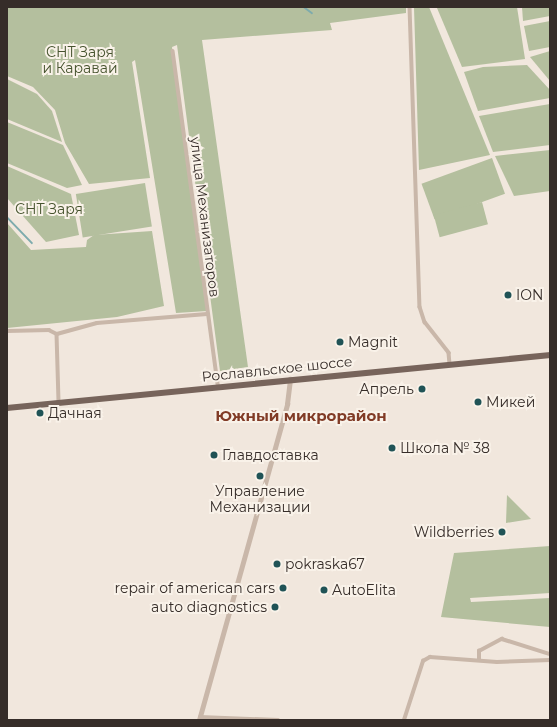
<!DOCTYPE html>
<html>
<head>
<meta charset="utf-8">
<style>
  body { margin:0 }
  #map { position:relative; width:557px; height:727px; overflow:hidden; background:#f1e7dd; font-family:Montserrat,sans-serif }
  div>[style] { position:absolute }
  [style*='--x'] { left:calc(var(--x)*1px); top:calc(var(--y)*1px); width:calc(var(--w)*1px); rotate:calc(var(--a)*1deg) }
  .green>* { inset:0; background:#b4bf9e; transform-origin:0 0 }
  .stream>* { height:1.5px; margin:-0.75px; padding:0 0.75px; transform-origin:0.75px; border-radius:0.75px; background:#7dabad }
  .minor>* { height:3.5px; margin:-1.75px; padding:0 1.75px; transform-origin:1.75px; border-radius:1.75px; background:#c9b7a9 }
  .tertiary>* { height:4.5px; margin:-2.25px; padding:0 2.25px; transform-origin:2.25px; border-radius:2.25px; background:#c9b7a9 }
  .primary>* { height:5.5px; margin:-2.75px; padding:0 2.75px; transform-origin:2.75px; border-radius:2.75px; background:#77645b }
  .dots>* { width:11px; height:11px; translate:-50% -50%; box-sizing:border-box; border:2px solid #f9f2e9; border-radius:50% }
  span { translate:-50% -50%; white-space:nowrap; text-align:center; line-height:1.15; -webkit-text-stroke:4px #f9f2e9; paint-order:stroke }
  .park-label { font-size:14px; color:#46532e }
  .street-label { font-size:14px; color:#362d29 }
  .poi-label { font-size:14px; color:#362d29 }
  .left { translate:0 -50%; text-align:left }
  .right { translate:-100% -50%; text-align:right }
  .neighbourhood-label { font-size:15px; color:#813b26; font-weight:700 }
  .frame { position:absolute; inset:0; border:8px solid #362d29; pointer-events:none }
</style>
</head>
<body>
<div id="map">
  <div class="green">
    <i style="clip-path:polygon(7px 7px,406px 7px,406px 13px,330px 23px,332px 30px,202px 40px,248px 367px,220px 371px,177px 45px,172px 47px,207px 311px,176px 313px,135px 60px,132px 62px,150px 178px,89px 184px,65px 143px,55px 110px,33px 87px,7px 76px)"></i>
    <i style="clip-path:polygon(414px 7px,429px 7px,490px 155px,419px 170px)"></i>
    <i style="clip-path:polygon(517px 7px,525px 59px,462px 67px,437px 8px)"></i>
    <i style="clip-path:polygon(522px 7px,550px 7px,550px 16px,523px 21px)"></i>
    <i style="clip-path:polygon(550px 21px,550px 47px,529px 51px,524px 26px)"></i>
    <i style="clip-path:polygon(550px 51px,550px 81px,530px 57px)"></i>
    <i style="clip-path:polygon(527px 65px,550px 90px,550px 98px,478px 111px,464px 72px,483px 67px)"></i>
    <i style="clip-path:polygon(7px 79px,37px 94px,52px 111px,62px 142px,7px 119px)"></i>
    <i style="clip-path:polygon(550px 104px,550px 145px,493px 152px,479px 116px)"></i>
    <i style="clip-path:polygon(7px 122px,63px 145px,82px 185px,67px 188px,7px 163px)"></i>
    <i style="clip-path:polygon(550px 150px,550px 191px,514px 196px,495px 156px)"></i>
    <i style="left:492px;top:158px;width:38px;height:75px;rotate:70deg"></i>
    <i style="clip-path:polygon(7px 166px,71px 194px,79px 235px,46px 242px,7px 198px)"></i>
    <i style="left:145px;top:183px;width:44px;height:70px;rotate:81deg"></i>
    <i style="left:482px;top:202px;width:23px;height:50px;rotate:75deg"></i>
    <i style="clip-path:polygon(7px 223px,31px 250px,86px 247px,87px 240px,94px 235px,152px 231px,164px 306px,117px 317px,7px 328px)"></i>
    <i style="clip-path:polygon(507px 495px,531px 519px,506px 523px)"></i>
    <i style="clip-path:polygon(550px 546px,550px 593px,470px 598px,471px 602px,550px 598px,550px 627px,441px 617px,454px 553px)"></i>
  </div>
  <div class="stream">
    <i style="--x:304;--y:7;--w:10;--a:37"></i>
    <i style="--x:7;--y:217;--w:36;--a:46"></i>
  </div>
  <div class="minor">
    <i style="--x:410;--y:7;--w:300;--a:88.1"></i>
    <i style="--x:420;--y:307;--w:16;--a:72"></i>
    <i style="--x:425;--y:322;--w:39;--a:52"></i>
    <i style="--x:449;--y:353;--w:11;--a:85"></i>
    <i style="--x:173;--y:51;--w:338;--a:82.3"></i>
    <i style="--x:7;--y:331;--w:42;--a:-1.4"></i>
    <i style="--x:49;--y:330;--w:9;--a:27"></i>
    <i style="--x:57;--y:334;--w:41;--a:-15.4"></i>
    <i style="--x:97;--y:323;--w:110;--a:-4.7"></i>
    <i style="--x:57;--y:334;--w:68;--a:88.3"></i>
    <i style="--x:479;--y:659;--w:8;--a:-90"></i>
    <i style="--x:479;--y:651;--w:26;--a:-28"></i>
    <i style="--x:502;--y:639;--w:50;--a:17.4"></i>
    <i style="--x:200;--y:717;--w:78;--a:2.2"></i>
    <i style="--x:404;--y:720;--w:62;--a:-72.1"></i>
    <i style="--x:423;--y:661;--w:8;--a:-30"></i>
    <i style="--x:430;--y:657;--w:67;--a:4.3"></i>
    <i style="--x:497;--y:662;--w:53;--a:-2.2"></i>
  </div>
  <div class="tertiary">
    <i style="--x:199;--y:720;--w:328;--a:-74.4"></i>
    <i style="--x:287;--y:404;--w:25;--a:-83"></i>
  </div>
  <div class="primary">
    <i style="--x:7;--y:408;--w:546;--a:-5.57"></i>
  </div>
  <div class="dots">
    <i style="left:508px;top:295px;background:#205356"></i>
    <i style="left:340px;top:342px;background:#205356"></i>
    <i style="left:422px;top:389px;background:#205356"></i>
    <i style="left:478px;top:402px;background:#205356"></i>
    <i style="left:40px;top:413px;background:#205356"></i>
    <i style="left:392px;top:448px;background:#205356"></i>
    <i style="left:214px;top:455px;background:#205356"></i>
    <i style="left:260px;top:476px;background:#205356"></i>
    <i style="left:502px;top:532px;background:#205356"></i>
    <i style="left:277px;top:564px;background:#205356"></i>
    <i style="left:283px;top:588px;background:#205356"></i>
    <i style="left:324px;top:590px;background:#205356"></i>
    <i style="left:275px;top:607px;background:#205356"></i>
  </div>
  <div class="park-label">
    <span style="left:80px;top:60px">СНТ Заря<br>и Каравай</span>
    <span style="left:49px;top:209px">СНТ Заря</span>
  </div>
  <div class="street-label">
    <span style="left:205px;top:217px;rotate:83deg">улица Механизаторов</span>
    <span style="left:277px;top:369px;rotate:-6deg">Рославльское шоссе</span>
  </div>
  <div class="poi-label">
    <span class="left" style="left:516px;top:295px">ION</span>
    <span class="left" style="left:348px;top:342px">Magnit</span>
    <span class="right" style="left:414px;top:389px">Апрель</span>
    <span class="left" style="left:486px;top:402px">Микей</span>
    <span class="left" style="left:48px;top:413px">Дачная</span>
    <span class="left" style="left:400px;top:448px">Школа № 38</span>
    <span class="left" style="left:222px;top:455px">Главдоставка</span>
    <span style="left:260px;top:499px">Управление<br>Механизации</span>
    <span class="right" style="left:494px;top:532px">Wildberries</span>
    <span class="left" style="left:285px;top:564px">pokraska67</span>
    <span class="right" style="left:275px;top:588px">repair of american cars</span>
    <span class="left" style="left:332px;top:590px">AutoElita</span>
    <span class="right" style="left:267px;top:607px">auto diagnostics</span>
  </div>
  <div class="neighbourhood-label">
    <span style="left:301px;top:416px">Южный микрорайон</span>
  </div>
  <div class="frame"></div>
</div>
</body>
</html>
